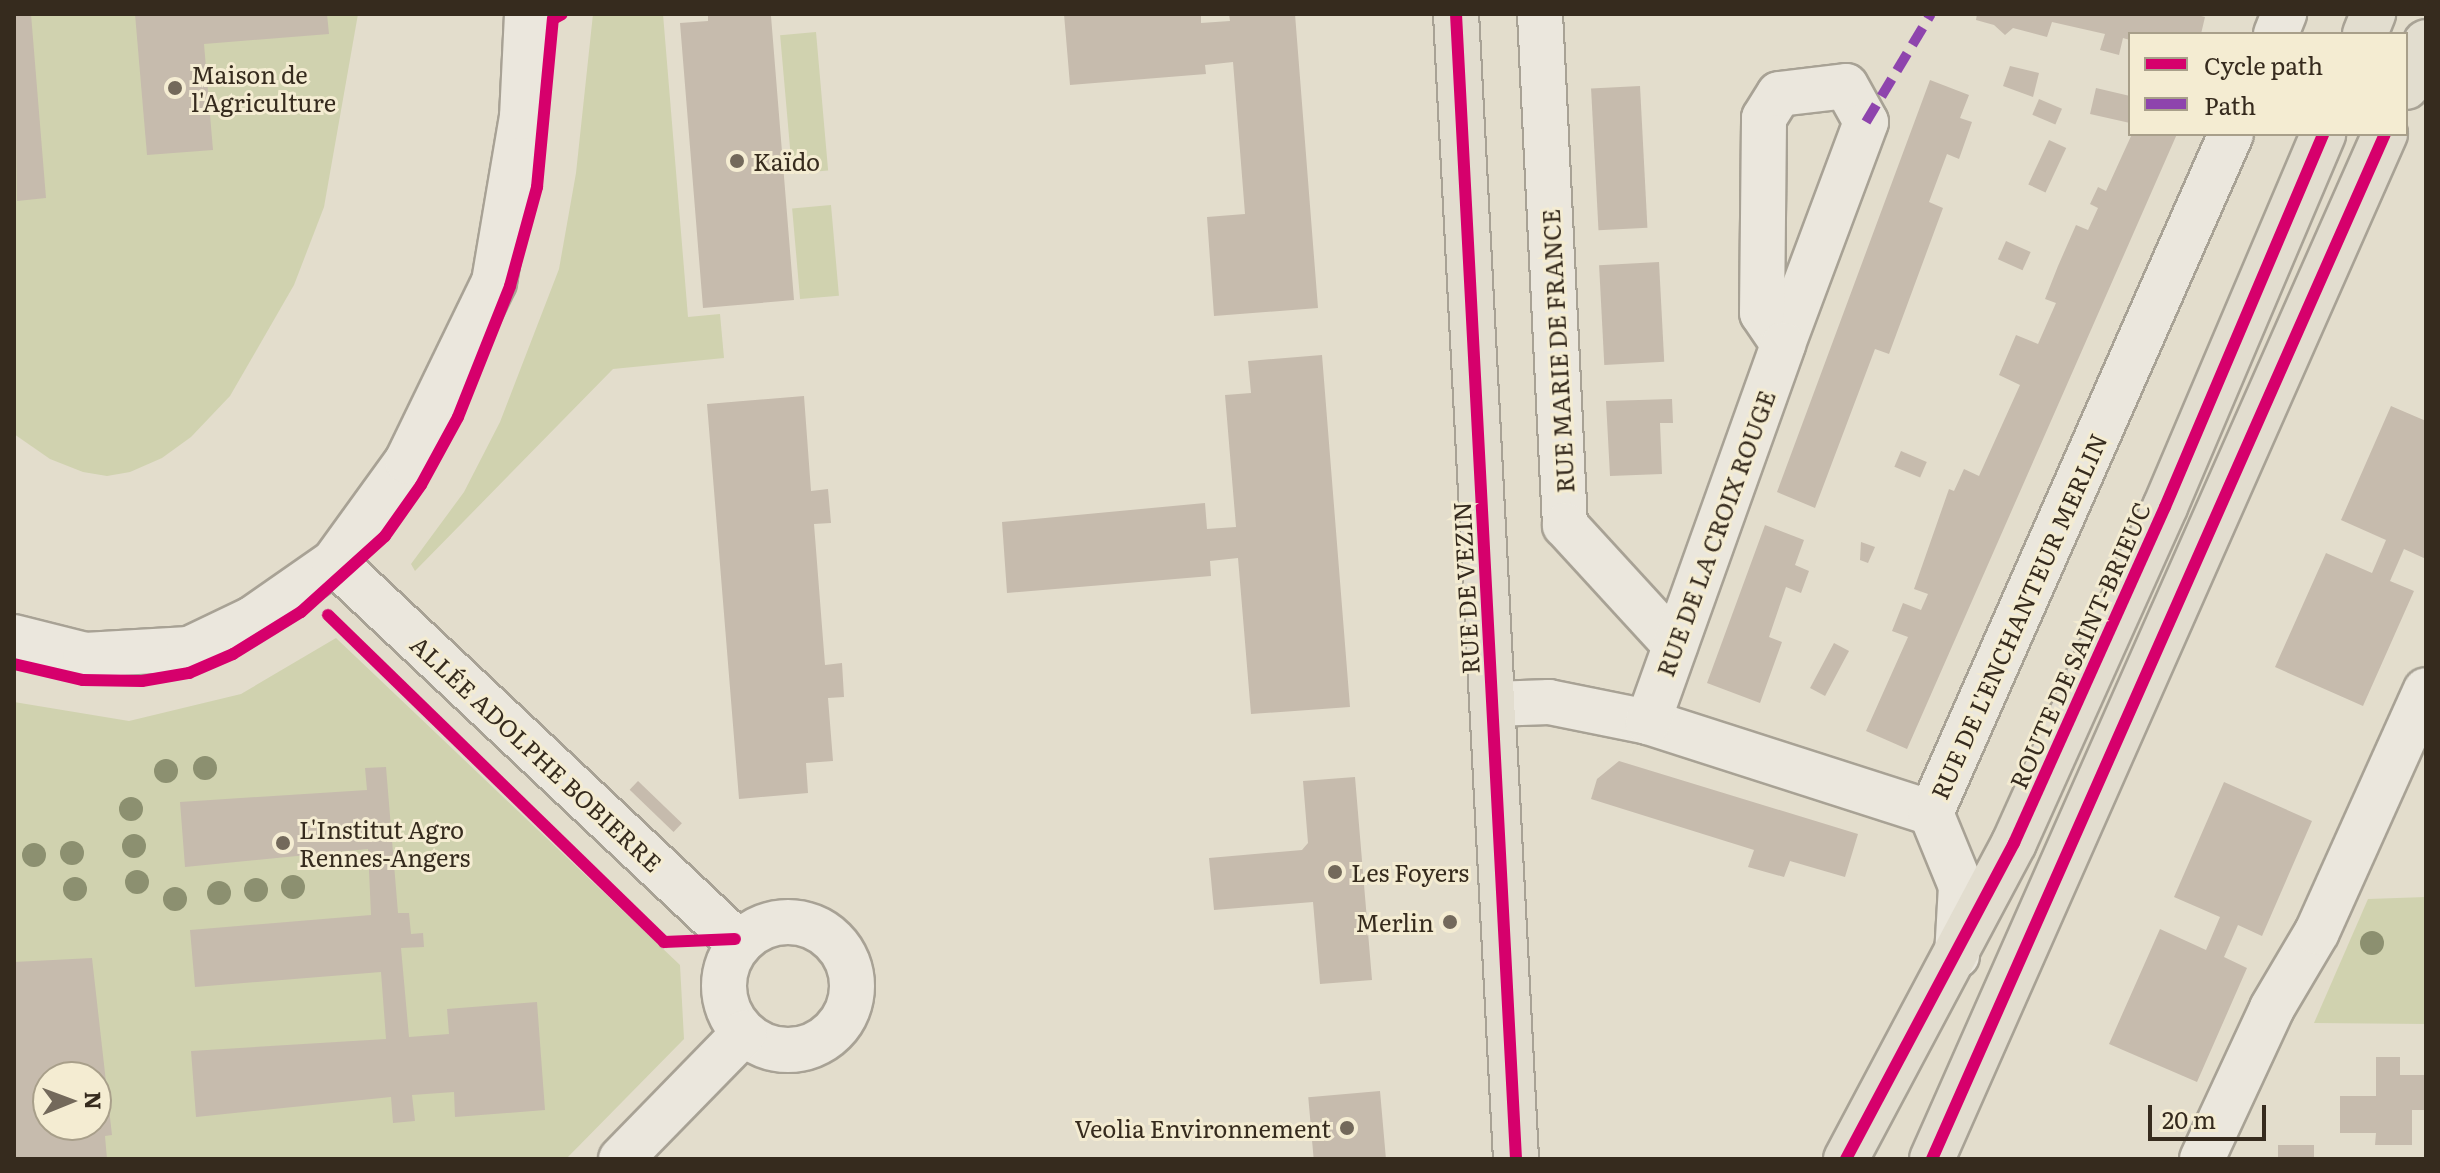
<!DOCTYPE html>
<html>
<head>
<meta charset="utf-8">
<style>
  body { margin:0 }
  #map { position:relative; width:2440px; height:1173px; overflow:hidden; background:#e3ddcc; font-family:Literata,serif }
  div>[style] { position:absolute }
  [style*='--x'] { left:calc(var(--x)*1px); top:calc(var(--y)*1px); width:calc(var(--w)*1px); rotate:calc(var(--a)*1deg) }
  .green>* { inset:0; background:#d0d2af; transform-origin:0 0 }
  .building>* { inset:0; background:#c6bbad; transform-origin:0 0 }
  .roads { filter:drop-shadow(2px 0 #a8a295) drop-shadow(-2px 0 #a8a295) drop-shadow(0 2px #a8a295) drop-shadow(0 -2px #a8a295) }
  .minor>* { height:44px; margin:-22px; padding:0 22px; transform-origin:22px; border-radius:22px; background:#ebe7dd }
  .minor>.ring { margin:-22px; padding:0; box-sizing:content-box; background:none; border:44px solid #ebe7dd; border-radius:50% }
  .major>* { height:44px; margin:-22px; padding:0 22px; transform-origin:22px; border-radius:22px; background:#e2ddcf }
  .quiet>* { height:10px; margin-top:-5px; transform-origin:0; background:repeating-linear-gradient(90deg,#8e44ad 0 20px,transparent 0 30px) }
  .cycleway>* { height:12px; margin:-6px; padding:0 6px; transform-origin:6px; border-radius:6px; background:#d6006c }
  .trees>* { width:24px; height:24px; margin:-12px; border-radius:50%; background:#8c9070 }
  .dots>* { width:22px; height:22px; translate:-50% -50%; box-sizing:border-box; border:4px solid #f4ecd2; border-radius:50% }
  span { translate:-50% -50%; white-space:nowrap; text-align:center; line-height:1.15; -webkit-text-stroke:6px #f4ecd2; paint-order:stroke }
  .poi-label { font-size:24px; color:#362b1e }
  .left { translate:0 -50%; text-align:left }
  .right { translate:-100% -50%; text-align:right }
  .street-label { font-size:24px; color:#362b1e }
  .frame { position:absolute; inset:0; border:16px solid #362b1e; pointer-events:none }
  .legend { position:absolute; left:2128px; top:32px; width:280px; height:104px; box-sizing:border-box; background:#f4ecd2; border:2px solid #a89f8a; margin:0; padding:10px 14px; list-style:none; font-size:24px; color:#362b1e }
  .legend li { display:flex; align-items:center; gap:16px; height:40px }
  .legend b { width:40px; border:2px solid #a89f8a }
  .north { position:absolute; left:32px; top:1061px; width:80px; height:80px; box-sizing:border-box; background:#f4ecd2; border:2px solid #a89f8a; border-radius:50%; rotate:89deg; font-size:22px; font-weight:700; line-height:32px; text-align:center; color:#362b1e }
  .north::after { content:''; display:block; margin:auto; width:28px; height:36px; background:#73695b; clip-path:polygon(50% 0,100% 100%,50% 72%,0 100%) }
  .scale { position:absolute; left:2148px; top:1105px; width:118px; height:36px; box-sizing:border-box; border:4px solid #362b1e; border-top:0; padding-left:10px; font-size:24px; line-height:28px; white-space:nowrap; color:#362b1e; -webkit-text-stroke:6px #f4ecd2; paint-order:stroke }
</style>
</head>
<body>
<div id="map">
  <div class="green">
    <i style="clip-path:polygon(14px 14px,358px 14px,324px 207px,294px 285px,230px 396px,191px 437px,162px 458px,130px 472px,107px 476px,83px 472px,50px 459px,14px 434px)"></i>
    <i style="clip-path:polygon(593px 14px,663px 14px,688px 317px,720px 314px,724px 358px,613px 369px,415px 571px,411px 564px,464px 492px,500px 422px,559px 269px,576px 173px)"></i>
    <i style="left:816px;top:32px;width:139px;height:36px;rotate:85deg"></i>
    <i style="left:831px;top:205px;width:91px;height:39px;rotate:85deg"></i>
    <i style="clip-path:polygon(evenodd,336px 638px,680px 965px,684px 1039px,566px 1159px,14px 1159px,14px 702px,129px 721px,241px 694px,336px 638px,48px 1077px,96px 1077px,96px 1125px,48px 1125px,48px 1077px)"></i>
    <i style="clip-path:polygon(2426px 897px,2426px 1024px,2314px 1023px,2368px 899px)"></i>
  </div>
  <div class="building">
    <i style="clip-path:polygon(14px 14px,31px 14px,46px 198px,17px 201px)"></i>
    <i style="clip-path:polygon(135px 14px,327px 14px,329px 34px,204px 44px,213px 150px,147px 155px)"></i>
    <i style="clip-path:polygon(708px 14px,771px 16px,794px 300px,703px 308px,680px 23px,708px 21px)"></i>
    <i style="clip-path:polygon(1064px 14px,1201px 14px,1201px 23px,1230px 21px,1229px 14px,1295px 14px,1318px 308px,1214px 316px,1207px 217px,1245px 214px,1233px 62px,1205px 65px,1206px 74px,1070px 85px)"></i>
    <i style="clip-path:polygon(1977px 14px,2193px 14px,2205px 17px,2201px 34px,2130px 34px,2130px 40px,2123px 38px,2119px 55px,2100px 50px,2105px 34px,2052px 22px,2047px 37px,2013px 28px,2005px 35px,1994px 25px,1976px 20px)"></i>
    <i style="clip-path:polygon(2010px 66px,2039px 73px,2033px 97px,2003px 86px)"></i>
    <i style="clip-path:polygon(1930px 80px,1969px 95px,1960px 118px,1972px 122px,1959px 159px,1947px 154px,1929px 202px,1943px 208px,1889px 354px,1875px 349px,1815px 508px,1777px 492px)"></i>
    <i style="left:1640px;top:86px;width:142px;height:49px;rotate:87deg"></i>
    <i style="clip-path:polygon(2096px 88px,2130px 96px,2130px 123px,2090px 114px)"></i>
    <i style="left:2039px;top:99px;width:25px;height:17px;rotate:23deg"></i>
    <i style="clip-path:polygon(2132px 134px,2177px 134px,1907px 749px,1866px 731px,1908px 637px,1892px 631px,1903px 603px,1921px 610px,1928px 594px,1914px 589px,1949px 489px,1954px 491px,1964px 469px,1979px 476px,2020px 385px,1999px 375px,2016px 335px,2038px 344px,2056px 303px,2045px 299px,2058px 266px,2076px 225px,2088px 230px,2098px 208px,2090px 204px,2098px 187px,2106px 191px)"></i>
    <i style="left:2049px;top:140px;width:19px;height:49px;rotate:25deg"></i>
    <i style="left:2006px;top:241px;width:27px;height:20px;rotate:24deg"></i>
    <i style="left:1659px;top:262px;width:100px;height:60px;rotate:87deg"></i>
    <i style="clip-path:polygon(1322px 355px,1350px 707px,1251px 714px,1238px 558px,1210px 561px,1211px 576px,1007px 593px,1002px 522px,1205px 503px,1207px 529px,1236px 527px,1225px 395px,1251px 393px,1248px 361px)"></i>
    <i style="clip-path:polygon(804px 396px,811px 491px,828px 489px,831px 523px,814px 524px,825px 665px,842px 663px,844px 697px,828px 698px,833px 761px,806px 763px,808px 793px,739px 799px,707px 404px)"></i>
    <i style="clip-path:polygon(1672px 399px,1673px 423px,1660px 423px,1662px 474px,1610px 476px,1606px 401px)"></i>
    <i style="clip-path:polygon(2391px 406px,2426px 421px,2426px 559px,2404px 549px,2390px 581px,2414px 591px,2363px 706px,2275px 667px,2326px 553px,2372px 573px,2386px 540px,2341px 520px)"></i>
    <i style="left:1901px;top:451px;width:28px;height:17px;rotate:23deg"></i>
    <i style="clip-path:polygon(1765px 525px,1804px 540px,1795px 565px,1809px 571px,1801px 593px,1786px 587px,1769px 637px,1782px 642px,1760px 703px,1707px 683px)"></i>
    <i style="clip-path:polygon(1861px 542px,1875px 547px,1868px 563px,1860px 560px)"></i>
    <i style="left:1834px;top:643px;width:17px;height:51px;rotate:28deg"></i>
    <i style="clip-path:polygon(1619px 761px,1858px 834px,1845px 877px,1790px 861px,1784px 877px,1748px 867px,1754px 850px,1591px 799px,1597px 779px)"></i>
    <i style="clip-path:polygon(386px 767px,398px 913px,409px 913px,411px 934px,423px 933px,424px 947px,401px 948px,409px 1037px,449px 1034px,447px 1009px,537px 1002px,545px 1110px,455px 1117px,454px 1092px,412px 1095px,415px 1121px,393px 1123px,391px 1097px,196px 1117px,191px 1051px,386px 1039px,381px 972px,195px 987px,190px 930px,371px 915px,368px 849px,185px 867px,180px 802px,367px 790px,365px 768px)"></i>
    <i style="clip-path:polygon(1355px 777px,1372px 980px,1320px 984px,1313px 902px,1214px 910px,1209px 858px,1302px 850px,1308px 843px,1303px 781px)"></i>
    <i style="left:638px;top:781px;width:61px;height:12px;rotate:44deg"></i>
    <i style="clip-path:polygon(2224px 782px,2312px 821px,2262px 936px,2238px 925px,2224px 957px,2247px 968px,2197px 1082px,2109px 1044px,2160px 929px,2206px 950px,2220px 917px,2174px 897px)"></i>
    <i style="clip-path:polygon(evenodd,92px 958px,112px 1135px,105px 1136px,107px 1159px,14px 1159px,14px 962px,92px 958px,48px 1077px,96px 1077px,96px 1125px,48px 1125px,48px 1077px)"></i>
    <i style="clip-path:polygon(2376px 1057px,2400px 1057px,2400px 1075px,2426px 1075px,2426px 1110px,2412px 1110px,2412px 1145px,2375px 1145px,2376px 1133px,2340px 1133px,2340px 1096px,2376px 1096px)"></i>
    <i style="left:1380px;top:1091px;width:68px;height:72px;rotate:85deg"></i>
    <i style="left:2278px;top:1145px;width:36px;height:14px"></i>
  </div>
  <div class="roads">
    <div class="minor">
      <i style="--x:1540;--y:14;--w:512;--a:87.2"></i>
      <i style="--x:1565;--y:525;--w:163;--a:47.5"></i>
      <i style="--x:2276;--y:34;--w:22;--a:-68"></i>
      <i style="--x:1846;--y:86;--w:41;--a:60.9"></i>
      <i style="--x:1866;--y:122;--w:237;--a:110.5"></i>
      <i style="--x:1783;--y:344;--w:37;--a:-124"></i>
      <i style="--x:1762;--y:313;--w:195;--a:-89.4"></i>
      <i style="--x:1764;--y:118;--w:28;--a:-58"></i>
      <i style="--x:1779;--y:94;--w:67;--a:-6.8"></i>
      <i style="--x:334;--y:562;--w:557;--a:43.26"></i>
      <i style="--x:14;--y:637;--w:73;--a:14.2"></i>
      <i style="--x:85;--y:655;--w:104;--a:-3.3"></i>
      <i style="--x:189;--y:649;--w:70;--a:-25.5"></i>
      <i style="--x:252;--y:619;--w:100;--a:-34.8"></i>
      <i style="--x:334;--y:562;--w:125;--a:-54.1"></i>
      <i style="--x:407;--y:461;--w:199;--a:-64.1"></i>
      <i style="--x:494;--y:282;--w:167;--a:-80.4"></i>
      <i style="--x:522;--y:117;--w:103;--a:-87.2"></i>
      <i style="--x:1493;--y:704;--w:56;--a:-2"></i>
      <i style="--x:1549;--y:702;--w:101;--a:11.4"></i>
      <i style="--x:1648;--y:722;--w:297;--a:17.8"></i>
      <i style="--x:1931;--y:813;--w:742;--a:-66.16"></i>
      <i style="--x:1648;--y:722;--w:401;--a:-70.3"></i>
      <i style="--x:1931;--y:813;--w:79;--a:67.7"></i>
      <i style="--x:1961;--y:886;--w:70;--a:93.3"></i>
      <i class="ring" style="left:724px;top:922px;width:84px;height:84px"></i>
      <i style="--x:621;--y:1159;--w:176;--a:-45.7"></i>
      <i style="--x:2202;--y:1159;--w:166;--a:-65.1"></i>
      <i style="--x:2272;--y:1008;--w:88;--a:-59.4"></i>
      <i style="--x:2317;--y:932;--w:265;--a:-65.8"></i>
    </div>
    <div class="major">
      <i style="--x:1456;--y:14;--w:1147;--a:87"></i>
      <i style="--x:2365;--y:34;--w:22;--a:-68"></i>
      <i style="--x:2406;--y:87;--w:49;--a:-66"></i>
      <i style="--x:1846;--y:1159;--w:358;--a:-62"></i>
      <i style="--x:2014;--y:843;--w:368;--a:-65.8"></i>
      <i style="--x:2165;--y:507;--w:405;--a:-67"></i>
      <i style="--x:1932;--y:1159;--w:1121;--a:-66.16"></i>
    </div>
  </div>
  <div class="quiet">
    <i style="--x:1866;--y:122;--w:126;--a:-59"></i>
  </div>
  <div class="cycleway">
    <i style="--x:1456;--y:14;--w:1147;--a:87"></i>
    <i style="--x:328;--y:615;--w:469;--a:44.2"></i>
    <i style="--x:664;--y:942;--w:71;--a:-2.4"></i>
    <i style="--x:14;--y:664;--w:71;--a:13.1"></i>
    <i style="--x:83;--y:680;--w:59;--a:1"></i>
    <i style="--x:142;--y:681;--w:48;--a:-9.7"></i>
    <i style="--x:189;--y:673;--w:48;--a:-23.4"></i>
    <i style="--x:233;--y:654;--w:80;--a:-31.7"></i>
    <i style="--x:301;--y:612;--w:113;--a:-42.1"></i>
    <i style="--x:385;--y:536;--w:62;--a:-54.8"></i>
    <i style="--x:421;--y:485;--w:77;--a:-61.4"></i>
    <i style="--x:458;--y:417;--w:141;--a:-68.3"></i>
    <i style="--x:510;--y:286;--w:103;--a:-74.7"></i>
    <i style="--x:537;--y:187;--w:169;--a:-84.6"></i>
    <i style="--x:553;--y:19;--w:10;--a:-29"></i>
    <i style="--x:1846;--y:1159;--w:358;--a:-62"></i>
    <i style="--x:2014;--y:843;--w:368;--a:-65.8"></i>
    <i style="--x:2165;--y:507;--w:405;--a:-67"></i>
    <i style="--x:1932;--y:1159;--w:1121;--a:-66.16"></i>
  </div>
  <div class="trees">
    <i style="left:205px;top:768px"></i>
    <i style="left:166px;top:771px"></i>
    <i style="left:131px;top:809px"></i>
    <i style="left:134px;top:846px"></i>
    <i style="left:72px;top:853px"></i>
    <i style="left:34px;top:855px"></i>
    <i style="left:137px;top:882px"></i>
    <i style="left:293px;top:887px"></i>
    <i style="left:75px;top:889px"></i>
    <i style="left:256px;top:890px"></i>
    <i style="left:219px;top:893px"></i>
    <i style="left:175px;top:899px"></i>
    <i style="left:2372px;top:943px"></i>
  </div>
  <div class="dots">
    <i style="left:175px;top:88px;background:#73695b"></i>
    <i style="left:737px;top:161px;background:#73695b"></i>
    <i style="left:283px;top:843px;background:#73695b"></i>
    <i style="left:1335px;top:872px;background:#73695b"></i>
    <i style="left:1450px;top:922px;background:#73695b"></i>
    <i style="left:1347px;top:1128px;background:#73695b"></i>
  </div>
  <div class="poi-label">
    <span class="left" style="left:191px;top:88px">Maison de<br>l'Agriculture</span>
    <span class="left" style="left:753px;top:161px">Kaïdo</span>
    <span class="left" style="left:299px;top:843px">L'Institut Agro<br>Rennes-Angers</span>
    <span class="left" style="left:1351px;top:872px">Les Foyers</span>
    <span class="right" style="left:1434px;top:922px">Merlin</span>
    <span class="right" style="left:1331px;top:1128px">Veolia Environnement</span>
  </div>
  <div class="street-label">
    <span style="left:1557px;top:351px;rotate:-93deg">RUE MARIE DE FRANCE</span>
    <span style="left:1715px;top:533px;rotate:-70deg">RUE DE LA CROIX ROUGE</span>
    <span style="left:1465px;top:588px;rotate:-93deg">RUE DE VEZIN</span>
    <span style="left:2018px;top:616px;rotate:-66deg">RUE DE L'ENCHANTEUR MERLIN</span>
    <span style="left:2079px;top:645px;rotate:-66deg">ROUTE DE SAINT-BRIEUC</span>
    <span style="left:537px;top:753px;rotate:43deg">ALLÉE ADOLPHE BOBIERRE</span>
  </div>
  <div class="frame"></div>
  <ul class="legend">
  <li><b style="height:10px;background:#d6006c"></b>Cycle path</li>
  <li><b style="height:10px;background:#8e44ad"></b>Path</li>
  </ul>
  <div class="north">N</div>
  <div class="scale">20 m</div>
</div>
</body>
</html>
